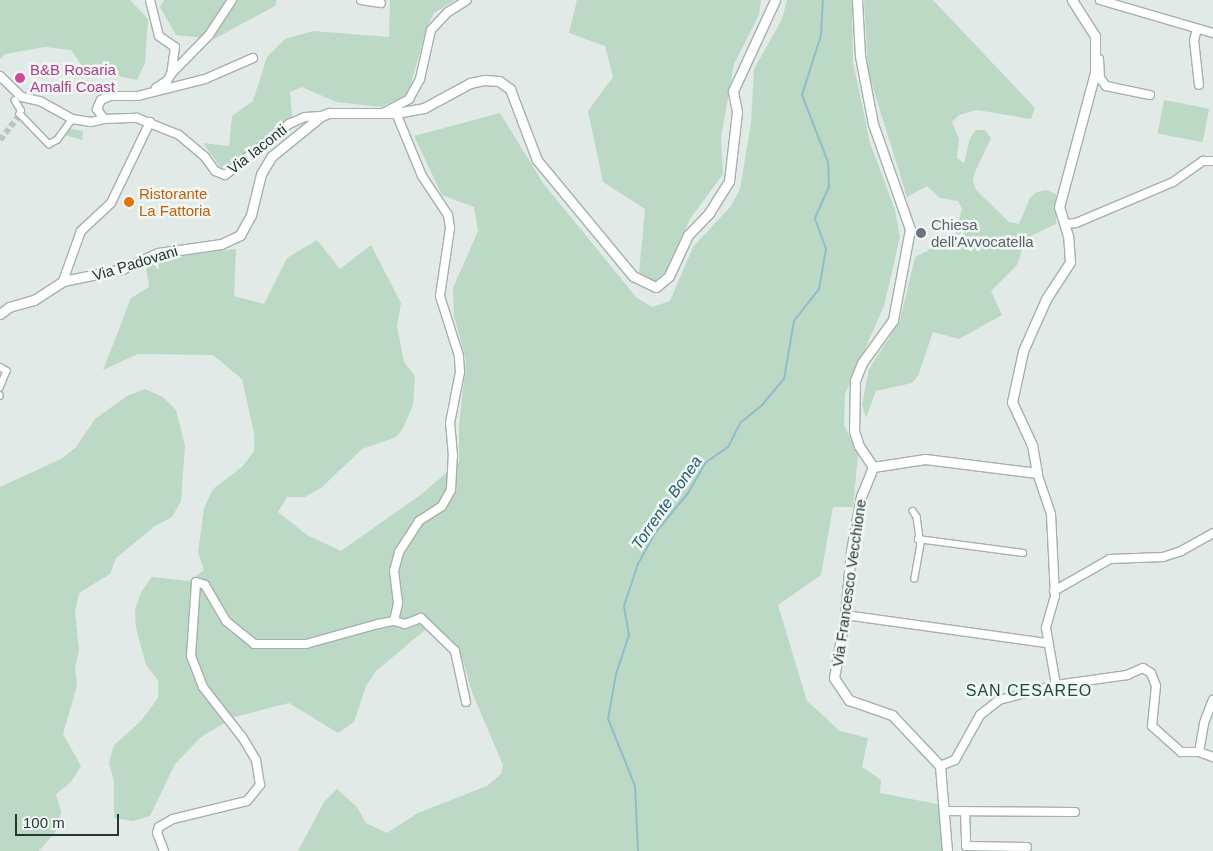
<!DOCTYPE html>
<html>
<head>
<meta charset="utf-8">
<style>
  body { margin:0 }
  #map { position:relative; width:1213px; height:851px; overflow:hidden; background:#e1eae6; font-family:Arial,sans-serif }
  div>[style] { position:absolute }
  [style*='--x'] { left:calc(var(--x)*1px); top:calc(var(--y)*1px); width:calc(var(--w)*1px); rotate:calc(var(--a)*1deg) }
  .green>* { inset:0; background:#bcd9c5; transform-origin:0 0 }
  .stream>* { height:2px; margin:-1px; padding:0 1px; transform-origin:1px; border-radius:1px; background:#8ebec9 }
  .pedestrian-tunnel>* { height:5.5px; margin-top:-2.75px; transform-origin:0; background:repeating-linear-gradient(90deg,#bbc6c2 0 5.5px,transparent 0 8.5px) }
  .roads { filter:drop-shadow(1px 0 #a4b1ad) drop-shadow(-1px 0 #a4b1ad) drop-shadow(0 1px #a4b1ad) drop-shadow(0 -1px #a4b1ad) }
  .pedestrian>* { height:5.5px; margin:-2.75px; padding:0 2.75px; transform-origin:2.75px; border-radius:2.75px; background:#fff }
  .minor>* { height:8px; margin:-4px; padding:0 4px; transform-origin:4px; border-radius:4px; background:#fff }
  .tertiary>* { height:9px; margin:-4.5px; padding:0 4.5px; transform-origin:4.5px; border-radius:4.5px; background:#fff }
  .dots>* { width:14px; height:14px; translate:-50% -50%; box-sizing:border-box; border:2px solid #f1f7f4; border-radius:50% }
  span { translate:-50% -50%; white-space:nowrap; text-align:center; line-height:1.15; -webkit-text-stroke:5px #f1f7f4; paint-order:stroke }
  .hotel-label { font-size:15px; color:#b23c85 }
  .left { translate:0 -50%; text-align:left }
  .street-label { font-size:15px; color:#233833 }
  .food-label { font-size:15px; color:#c56008 }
  .worship-label { font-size:15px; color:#5b616d }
  .water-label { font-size:16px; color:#245e6e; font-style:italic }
  .neighbourhood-label { font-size:16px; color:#214840; letter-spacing:1px }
  .scale { position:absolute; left:15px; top:814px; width:104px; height:22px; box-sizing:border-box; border:2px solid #233833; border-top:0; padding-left:6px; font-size:15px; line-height:18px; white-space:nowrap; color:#233833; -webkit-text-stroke:4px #f1f7f4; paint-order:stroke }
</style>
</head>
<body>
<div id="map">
  <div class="green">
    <i style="clip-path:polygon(0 0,130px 0,148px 19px,145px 63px,137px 80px,84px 69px,71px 50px,45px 47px,5px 54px,0 59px)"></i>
    <i style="clip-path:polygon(164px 0,277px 0,275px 6px,214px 39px,176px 35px,160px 7px)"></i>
    <i style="clip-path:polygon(390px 0,455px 0,434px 13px,427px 27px,408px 94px,381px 107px,336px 102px,302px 87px,290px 92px,292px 116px,249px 148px,230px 168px,221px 168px,203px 143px,229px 146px,232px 116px,253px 101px,267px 57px,285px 39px,313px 31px,389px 37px)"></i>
    <i style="clip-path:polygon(577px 0,761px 0,759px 15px,734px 64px,721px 138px,723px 174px,690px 219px,667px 270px,654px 283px,639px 273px,645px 209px,603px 182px,588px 111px,613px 77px,605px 46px,569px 33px)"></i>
    <i style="clip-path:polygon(787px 0,852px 0,853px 62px,870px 143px,895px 210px,900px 237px,884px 306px,845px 394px,844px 425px,858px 455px,853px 507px,833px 507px,821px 575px,778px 605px,807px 701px,840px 731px,868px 738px,862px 767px,881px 780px,880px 793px,942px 805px,943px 851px,298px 851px,324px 802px,337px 789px,357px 807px,366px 823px,387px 833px,418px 813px,487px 786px,501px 774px,503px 765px,472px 692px,462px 658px,451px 639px,432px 624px,376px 671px,366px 686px,354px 722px,338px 733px,289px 703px,234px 717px,201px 737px,175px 764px,150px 816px,133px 821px,114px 818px,114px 781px,109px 763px,114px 745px,141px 721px,158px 698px,158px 680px,146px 665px,136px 628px,135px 610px,141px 592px,152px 577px,189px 581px,204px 570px,198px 552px,204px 508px,213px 489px,242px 467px,254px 451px,254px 433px,242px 379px,213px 355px,138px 354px,103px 370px,131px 298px,149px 287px,146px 265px,163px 257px,236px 249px,234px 296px,264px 304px,287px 258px,317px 240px,340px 269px,371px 245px,401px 303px,397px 326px,404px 362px,415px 376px,413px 405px,402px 430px,396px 437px,362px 449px,321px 488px,305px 497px,287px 497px,278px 512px,307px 535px,341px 551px,423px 493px,459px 462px,459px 426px,466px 361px,454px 316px,453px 288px,478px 231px,474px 207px,442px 195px,414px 136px,500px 113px,543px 183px,636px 297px,652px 307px,670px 301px,693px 247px,731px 206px,740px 189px,751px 123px,754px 69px,782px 19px)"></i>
    <i style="clip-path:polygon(864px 0,933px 0,1035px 108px,1031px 119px,977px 110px,959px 115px,952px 122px,959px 139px,957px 158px,964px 163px,970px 138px,976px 130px,985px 130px,991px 138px,975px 172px,973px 181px,976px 190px,1009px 222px,1019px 224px,1030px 198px,1037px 192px,1046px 190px,1056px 194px,1056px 224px,1026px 238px,1017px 265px,991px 291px,1002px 315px,959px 339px,933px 332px,918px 376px,912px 383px,876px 391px,866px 418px,862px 405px,869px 369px,900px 321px,915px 257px,954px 237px,962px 209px,958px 201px,940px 198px,927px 186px,907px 197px,868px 72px)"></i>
    <i style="left:1164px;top:100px;width:46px;height:34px;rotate:11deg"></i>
    <i style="clip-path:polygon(67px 128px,83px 131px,82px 140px,65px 135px)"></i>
    <i style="clip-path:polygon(145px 389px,163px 397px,176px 410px,185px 446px,181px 501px,172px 517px,155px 526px,116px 558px,110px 574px,79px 593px,75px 611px,79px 650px,75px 668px,77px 686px,63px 734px,81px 766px,71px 782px,56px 794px,61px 812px,57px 830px,39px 851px,0 851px,0 487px,61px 459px,76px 447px,95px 419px,127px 396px)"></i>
  </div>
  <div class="stream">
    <i style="--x:638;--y:851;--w:65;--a:-92.6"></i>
    <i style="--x:635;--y:786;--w:72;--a:-111.9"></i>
    <i style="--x:608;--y:719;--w:46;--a:-79.9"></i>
    <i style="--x:616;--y:674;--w:41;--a:-71.6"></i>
    <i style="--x:629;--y:635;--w:29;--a:-100"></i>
    <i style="--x:624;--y:606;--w:44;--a:-71.6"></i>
    <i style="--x:638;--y:564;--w:37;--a:-61"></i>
    <i style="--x:656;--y:532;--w:50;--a:-50.6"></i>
    <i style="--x:688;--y:493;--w:34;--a:-60"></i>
    <i style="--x:705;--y:463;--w:28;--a:-35"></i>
    <i style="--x:728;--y:447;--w:27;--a:-63"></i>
    <i style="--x:740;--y:423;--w:28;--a:-39"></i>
    <i style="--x:762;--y:405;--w:34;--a:-50"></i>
    <i style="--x:784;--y:379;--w:59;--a:-80.2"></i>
    <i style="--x:794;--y:321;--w:41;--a:-52"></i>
    <i style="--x:819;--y:289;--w:41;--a:-80.1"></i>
    <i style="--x:826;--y:249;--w:33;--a:-110"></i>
    <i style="--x:815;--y:218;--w:35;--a:-66"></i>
    <i style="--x:829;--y:186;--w:24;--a:-92"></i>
    <i style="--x:828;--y:162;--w:72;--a:-111.2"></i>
    <i style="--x:802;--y:95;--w:63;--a:-72.4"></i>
    <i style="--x:821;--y:35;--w:35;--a:-87"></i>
  </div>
  <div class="pedestrian-tunnel">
    <i style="--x:0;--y:140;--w:33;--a:-52"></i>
  </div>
  <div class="roads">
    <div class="pedestrian">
      <i style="--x:15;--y:100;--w:12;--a:59"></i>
      <i style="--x:21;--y:110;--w:4;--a:104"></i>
      <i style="--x:20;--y:114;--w:42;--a:46"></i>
      <i style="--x:49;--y:144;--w:9;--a:-27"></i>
      <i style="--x:57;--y:140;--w:26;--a:-54"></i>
      <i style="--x:0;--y:367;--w:8;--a:30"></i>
      <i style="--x:7;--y:371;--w:18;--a:112"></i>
      <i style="--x:0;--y:395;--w:1;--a:90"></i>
      <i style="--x:913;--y:511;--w:7;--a:56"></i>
      <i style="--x:917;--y:517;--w:27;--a:82"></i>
      <i style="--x:921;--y:544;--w:35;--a:100"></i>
      <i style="--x:918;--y:539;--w:106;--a:7.6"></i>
    </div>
    <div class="minor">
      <i style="--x:150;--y:0;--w:37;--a:76"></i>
      <i style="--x:159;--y:36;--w:19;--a:35"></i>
      <i style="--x:175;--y:47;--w:27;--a:98"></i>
      <i style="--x:171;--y:74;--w:8;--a:120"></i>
      <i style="--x:167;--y:81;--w:13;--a:148"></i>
      <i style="--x:361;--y:0;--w:20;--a:9"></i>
      <i style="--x:1100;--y:0;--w:118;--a:16.3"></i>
      <i style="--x:1197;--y:29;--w:11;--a:105"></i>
      <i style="--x:1194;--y:40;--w:45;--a:83.7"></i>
      <i style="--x:253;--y:58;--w:52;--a:156.4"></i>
      <i style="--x:205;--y:79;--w:69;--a:165.8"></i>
      <i style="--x:138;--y:96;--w:28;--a:180"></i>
      <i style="--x:110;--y:96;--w:10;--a:156"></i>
      <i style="--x:101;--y:100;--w:10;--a:114"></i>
      <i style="--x:97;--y:109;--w:12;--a:55"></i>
      <i style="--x:104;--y:119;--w:33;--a:-2"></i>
      <i style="--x:137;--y:118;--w:45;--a:22"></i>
      <i style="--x:179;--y:135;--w:34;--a:40"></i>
      <i style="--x:205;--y:157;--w:17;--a:54"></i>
      <i style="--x:215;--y:171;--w:11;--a:22"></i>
      <i style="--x:225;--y:175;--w:82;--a:-38.6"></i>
      <i style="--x:289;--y:124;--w:17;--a:-24"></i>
      <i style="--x:305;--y:117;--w:16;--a:-4"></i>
      <i style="--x:1099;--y:59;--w:19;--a:87"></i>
      <i style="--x:1100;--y:78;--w:10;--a:53"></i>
      <i style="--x:1106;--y:86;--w:45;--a:11.6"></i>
      <i style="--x:171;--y:74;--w:54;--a:-45.7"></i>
      <i style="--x:209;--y:35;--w:42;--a:-56.7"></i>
      <i style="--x:0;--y:76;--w:30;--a:44"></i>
      <i style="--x:22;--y:97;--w:18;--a:13"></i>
      <i style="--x:40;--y:101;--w:37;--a:29"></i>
      <i style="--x:72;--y:119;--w:19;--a:9"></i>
      <i style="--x:91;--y:122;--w:13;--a:-13"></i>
      <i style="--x:383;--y:113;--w:30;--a:-28"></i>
      <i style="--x:409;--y:99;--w:23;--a:-61"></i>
      <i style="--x:420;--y:79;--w:50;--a:-77.3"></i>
      <i style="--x:431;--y:30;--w:25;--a:-47"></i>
      <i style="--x:448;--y:12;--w:22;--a:-32"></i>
      <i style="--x:1065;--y:224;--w:11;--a:-5"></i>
      <i style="--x:1076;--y:223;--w:105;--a:-22.9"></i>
      <i style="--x:1173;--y:182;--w:37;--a:-35"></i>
      <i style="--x:1203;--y:161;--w:10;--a:0"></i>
      <i style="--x:63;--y:281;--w:53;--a:-70.2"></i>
      <i style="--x:81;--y:231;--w:41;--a:-43"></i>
      <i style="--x:111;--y:203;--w:90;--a:-64.3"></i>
      <i style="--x:1037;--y:473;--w:43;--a:71.1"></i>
      <i style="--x:1051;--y:514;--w:82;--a:87.2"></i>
      <i style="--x:1055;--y:596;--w:33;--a:106"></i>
      <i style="--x:1046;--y:628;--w:58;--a:80"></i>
      <i style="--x:1054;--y:591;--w:64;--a:-29.7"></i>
      <i style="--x:1110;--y:559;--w:53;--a:-2.2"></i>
      <i style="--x:1163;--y:557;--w:19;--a:-18"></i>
      <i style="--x:1181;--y:551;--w:37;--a:-29"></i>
      <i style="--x:845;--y:615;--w:205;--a:7.9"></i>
      <i style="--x:394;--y:621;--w:18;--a:-77"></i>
      <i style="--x:398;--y:603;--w:32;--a:-97"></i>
      <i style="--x:394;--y:571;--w:20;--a:-75"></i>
      <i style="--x:399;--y:552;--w:37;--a:-57"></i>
      <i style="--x:419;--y:521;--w:27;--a:-33"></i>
      <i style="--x:442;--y:506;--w:18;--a:-61"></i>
      <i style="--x:451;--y:490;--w:34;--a:-87"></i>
      <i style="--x:453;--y:456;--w:33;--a:-95"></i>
      <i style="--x:450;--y:423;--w:52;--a:-78.9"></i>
      <i style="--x:460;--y:372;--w:16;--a:-94"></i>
      <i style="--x:459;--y:356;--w:63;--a:-107.6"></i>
      <i style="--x:440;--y:296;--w:69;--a:-81.6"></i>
      <i style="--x:450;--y:228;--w:13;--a:-99"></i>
      <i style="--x:448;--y:215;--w:47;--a:-123.7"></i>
      <i style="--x:422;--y:176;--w:68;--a:-112.4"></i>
      <i style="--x:1199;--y:752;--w:29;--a:-80"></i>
      <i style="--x:1204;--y:723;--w:25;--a:-69"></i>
      <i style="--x:940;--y:766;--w:16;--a:-22"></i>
      <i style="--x:955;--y:760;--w:51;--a:-60.9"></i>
      <i style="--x:980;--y:715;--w:24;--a:-38"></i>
      <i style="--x:999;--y:700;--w:59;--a:-14.7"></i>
      <i style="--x:1056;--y:685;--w:72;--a:-8"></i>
      <i style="--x:1127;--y:675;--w:17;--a:-24"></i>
      <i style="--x:1143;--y:668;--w:9;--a:32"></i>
      <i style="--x:1151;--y:673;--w:14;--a:69"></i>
      <i style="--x:1156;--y:686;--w:40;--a:95.7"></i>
      <i style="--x:1152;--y:726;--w:39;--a:42"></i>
      <i style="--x:1181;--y:752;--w:18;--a:0"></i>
      <i style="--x:1199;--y:752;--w:15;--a:20"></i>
      <i style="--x:945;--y:811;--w:130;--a:0.4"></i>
      <i style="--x:965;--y:811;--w:35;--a:88"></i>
      <i style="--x:966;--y:846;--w:61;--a:0.9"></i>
      <i style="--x:164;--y:851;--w:19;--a:-111"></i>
      <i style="--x:157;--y:833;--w:6;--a:-72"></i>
      <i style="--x:159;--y:827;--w:16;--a:-30"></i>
      <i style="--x:173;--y:819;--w:76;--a:-13.7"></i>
      <i style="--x:247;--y:801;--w:21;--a:-51"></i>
      <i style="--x:260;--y:785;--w:25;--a:-99"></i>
      <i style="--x:256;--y:760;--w:27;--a:-121"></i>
      <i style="--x:242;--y:737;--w:63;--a:-128"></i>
      <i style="--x:203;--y:687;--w:33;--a:-111"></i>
      <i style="--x:191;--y:656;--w:74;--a:-86.1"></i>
      <i style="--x:196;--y:582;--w:9;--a:18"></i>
      <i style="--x:205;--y:585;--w:42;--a:59.7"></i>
      <i style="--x:226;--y:621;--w:36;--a:39"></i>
      <i style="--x:254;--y:644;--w:52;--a:0"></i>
      <i style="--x:306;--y:644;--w:75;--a:-15.5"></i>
      <i style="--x:378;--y:624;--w:16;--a:-11"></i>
      <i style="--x:394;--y:621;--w:11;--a:15"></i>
      <i style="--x:405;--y:624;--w:17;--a:-21"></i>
      <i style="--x:421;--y:618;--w:47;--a:44.1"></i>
      <i style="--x:455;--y:651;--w:52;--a:77.8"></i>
    </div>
    <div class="tertiary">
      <i style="--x:857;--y:0;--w:56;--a:86.9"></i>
      <i style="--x:860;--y:56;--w:69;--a:79.2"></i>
      <i style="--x:873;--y:124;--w:111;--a:70.6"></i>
      <i style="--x:910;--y:229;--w:93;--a:100.6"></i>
      <i style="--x:893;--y:320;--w:53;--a:125.8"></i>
      <i style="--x:862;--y:363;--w:18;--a:112"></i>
      <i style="--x:855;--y:380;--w:51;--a:91.1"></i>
      <i style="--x:854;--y:431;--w:16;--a:72"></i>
      <i style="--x:859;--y:446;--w:25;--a:56"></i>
      <i style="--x:0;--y:314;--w:11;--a:-38"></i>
      <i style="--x:9;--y:307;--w:26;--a:-16"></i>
      <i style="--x:34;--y:300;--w:35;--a:-33"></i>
      <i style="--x:63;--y:281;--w:60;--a:-11.5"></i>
      <i style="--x:122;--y:269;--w:39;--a:-24"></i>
      <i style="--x:158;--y:253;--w:64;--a:-8.1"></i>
      <i style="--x:221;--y:244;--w:21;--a:-25"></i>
      <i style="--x:240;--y:235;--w:23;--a:-61"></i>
      <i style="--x:251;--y:215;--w:42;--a:-76.3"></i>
      <i style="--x:261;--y:174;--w:21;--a:-59"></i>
      <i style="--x:272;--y:156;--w:63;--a:-39.2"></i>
      <i style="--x:321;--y:116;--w:9;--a:-21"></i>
      <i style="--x:329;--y:113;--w:67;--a:0"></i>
      <i style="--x:396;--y:113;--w:28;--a:-10"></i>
      <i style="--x:424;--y:108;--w:52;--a:-28.5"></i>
      <i style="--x:470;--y:83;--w:14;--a:-12"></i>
      <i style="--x:484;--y:80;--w:15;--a:4"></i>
      <i style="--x:499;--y:81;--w:14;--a:36"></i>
      <i style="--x:510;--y:89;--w:76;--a:69.2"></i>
      <i style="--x:537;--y:160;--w:151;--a:50.4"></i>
      <i style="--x:633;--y:276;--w:25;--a:26"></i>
      <i style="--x:656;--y:287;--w:17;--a:-40"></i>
      <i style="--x:669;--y:276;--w:45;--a:-65.1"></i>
      <i style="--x:688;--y:235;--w:30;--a:-46"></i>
      <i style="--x:709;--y:213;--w:38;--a:-58"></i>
      <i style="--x:729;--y:181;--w:69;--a:-83.4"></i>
      <i style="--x:737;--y:112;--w:21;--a:-101"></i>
      <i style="--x:733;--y:91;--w:100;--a:-65.2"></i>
      <i style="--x:873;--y:467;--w:53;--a:-8.7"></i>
      <i style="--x:925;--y:459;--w:113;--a:7.1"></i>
      <i style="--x:1037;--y:473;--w:28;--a:-100"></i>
      <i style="--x:1032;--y:445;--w:47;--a:-114.9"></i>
      <i style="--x:1012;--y:402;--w:52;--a:-77.8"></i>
      <i style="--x:1023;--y:351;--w:57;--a:-66.1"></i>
      <i style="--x:1046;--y:299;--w:44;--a:-57"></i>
      <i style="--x:1070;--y:262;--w:26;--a:-94"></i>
      <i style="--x:1068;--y:236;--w:30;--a:-107"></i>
      <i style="--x:1059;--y:207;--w:139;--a:-75"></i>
      <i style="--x:1095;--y:73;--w:37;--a:-90"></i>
      <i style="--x:1095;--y:36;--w:43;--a:-122.6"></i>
      <i style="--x:873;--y:467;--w:31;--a:112"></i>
      <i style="--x:861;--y:496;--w:56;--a:100.3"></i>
      <i style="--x:851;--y:551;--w:64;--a:95.4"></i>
      <i style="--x:845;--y:615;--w:64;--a:99.9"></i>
      <i style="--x:834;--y:678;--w:27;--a:56"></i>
      <i style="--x:849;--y:700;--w:46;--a:19.2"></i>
      <i style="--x:892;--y:715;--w:70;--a:46.7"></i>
      <i style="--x:940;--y:766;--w:85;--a:85.3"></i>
    </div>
  </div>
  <div class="dots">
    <i style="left:20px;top:78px;background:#d1479c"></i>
    <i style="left:129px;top:202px;background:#e8710a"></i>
    <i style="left:921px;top:233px;background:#6b7280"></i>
  </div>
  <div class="hotel-label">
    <span class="left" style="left:30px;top:78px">B&amp;B Rosaria<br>Amalfi Coast</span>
  </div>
  <div class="street-label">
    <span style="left:257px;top:149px;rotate:-38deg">Via Iaconti</span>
    <span style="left:135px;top:263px;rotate:-17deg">Via Padovani</span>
    <span style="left:849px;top:583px;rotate:-82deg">Via Francesco Vecchione</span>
  </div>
  <div class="food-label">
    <span class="left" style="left:139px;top:202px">Ristorante<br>La Fattoria</span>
  </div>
  <div class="worship-label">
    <span class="left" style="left:931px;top:233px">Chiesa<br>dell'Avvocatella</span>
  </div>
  <div class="water-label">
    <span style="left:667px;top:503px;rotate:-55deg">Torrente Bonea</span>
  </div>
  <div class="neighbourhood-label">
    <span style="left:1029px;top:691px">SAN CESAREO</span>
  </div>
  <div class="scale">100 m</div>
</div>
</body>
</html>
